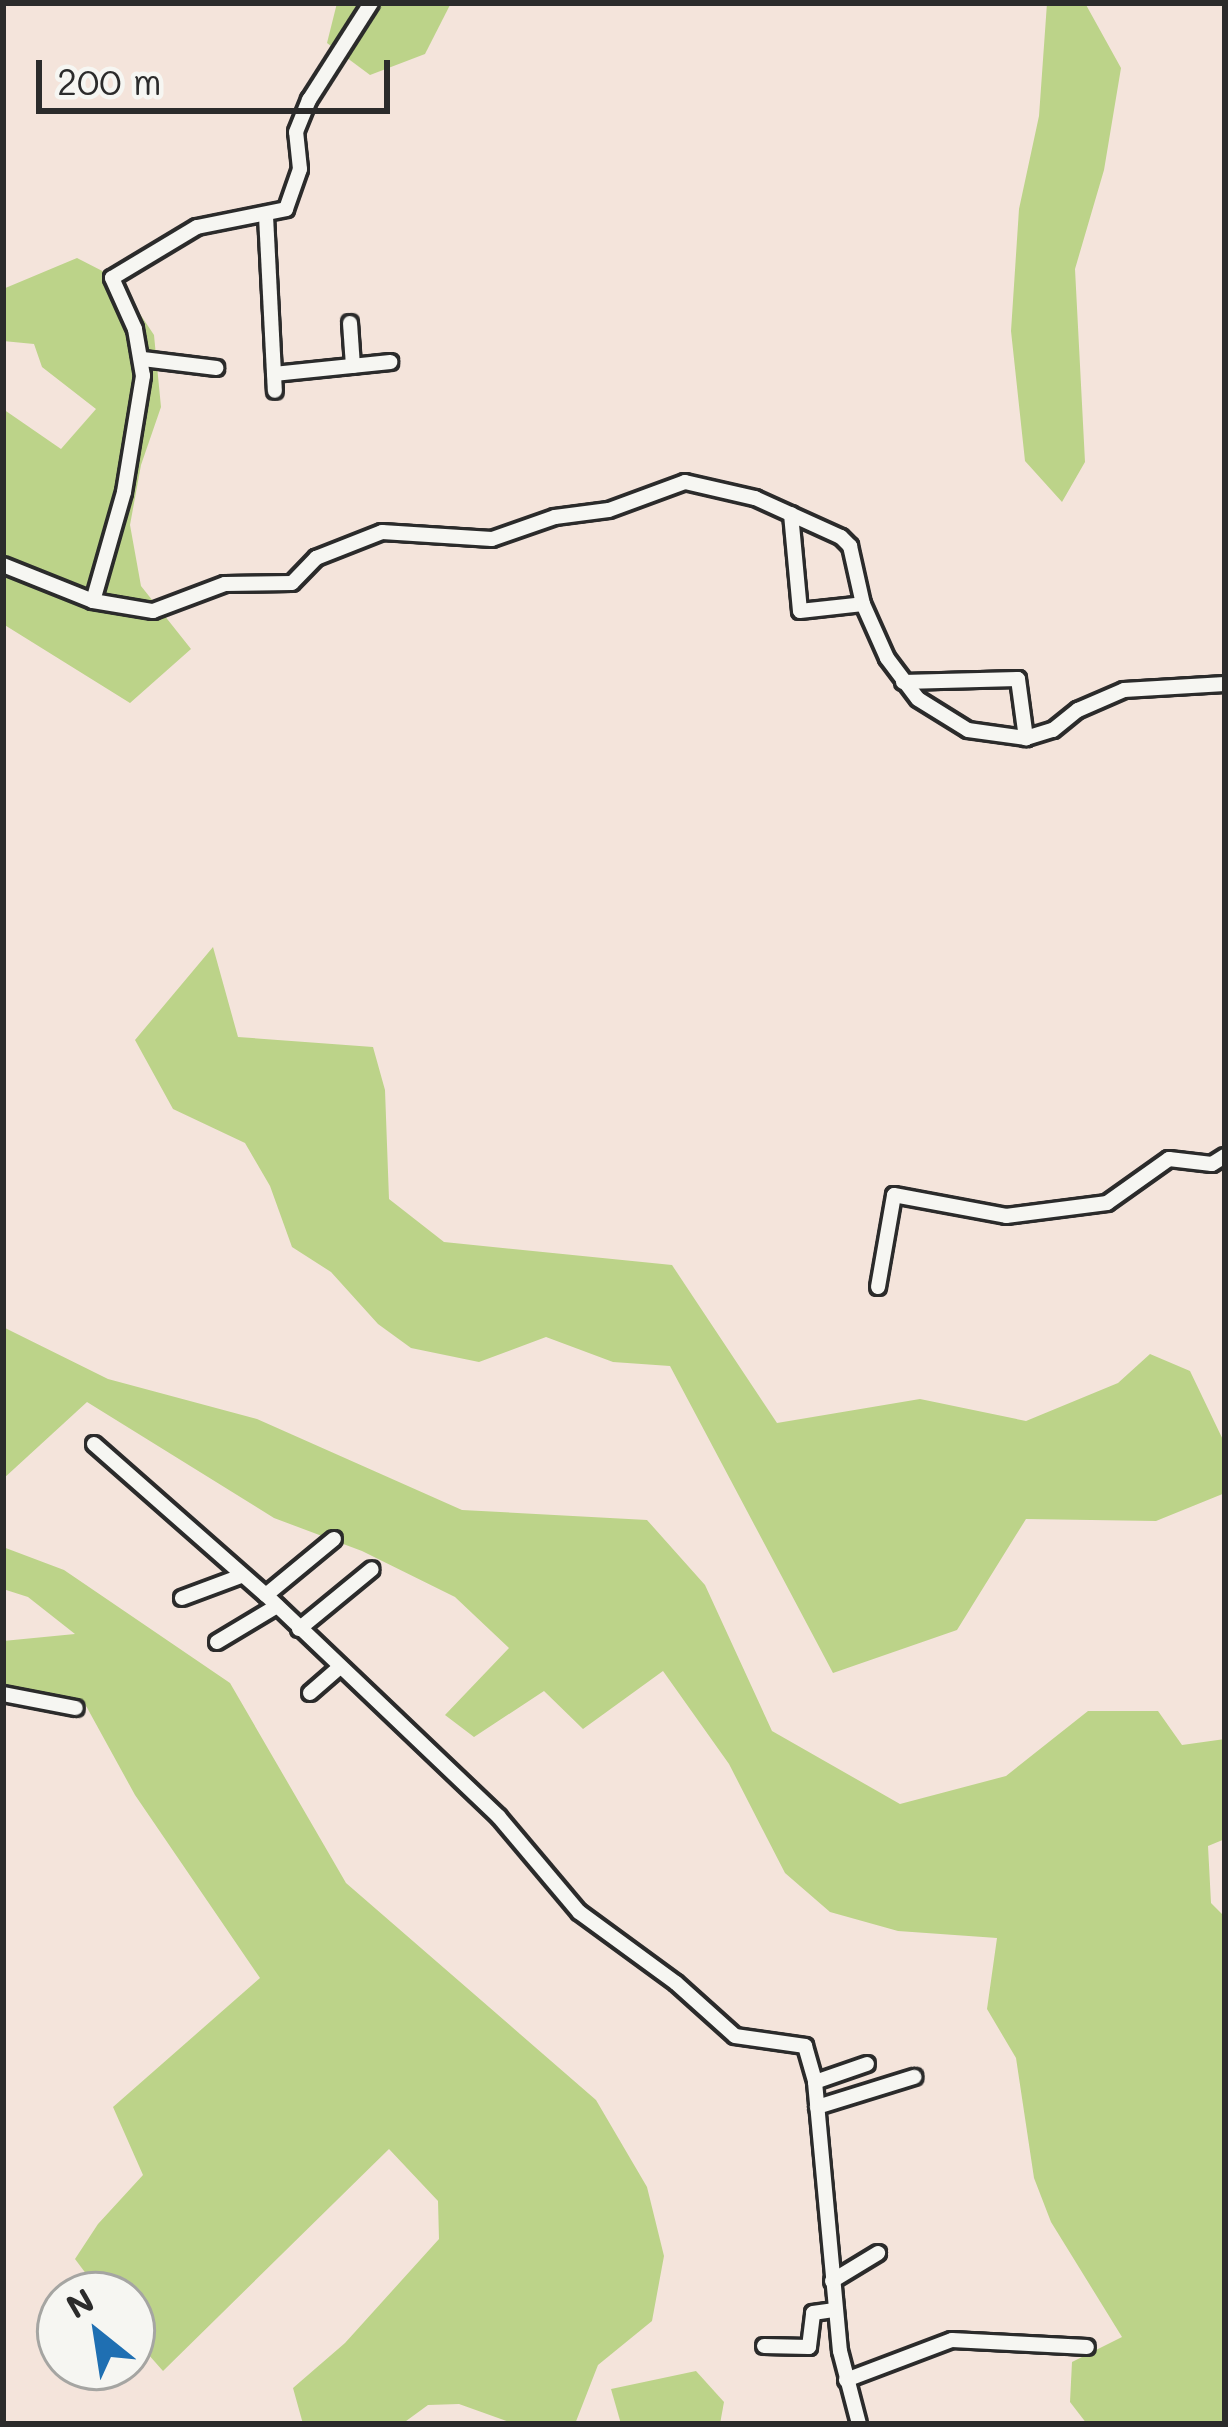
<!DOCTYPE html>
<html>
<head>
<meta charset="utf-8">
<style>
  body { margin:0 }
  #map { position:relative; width:1228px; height:2427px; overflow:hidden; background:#f4e4db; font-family:Mali,sans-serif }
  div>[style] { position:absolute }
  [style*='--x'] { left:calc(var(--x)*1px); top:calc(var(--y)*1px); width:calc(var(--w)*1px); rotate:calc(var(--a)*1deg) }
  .green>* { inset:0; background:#bcd389 }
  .roads { filter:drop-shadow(3px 0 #2b2b2b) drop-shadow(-3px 0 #2b2b2b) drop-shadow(0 3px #2b2b2b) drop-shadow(0 -3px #2b2b2b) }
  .minor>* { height:14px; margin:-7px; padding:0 7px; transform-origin:7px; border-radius:7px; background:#f6f6f2 }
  span { translate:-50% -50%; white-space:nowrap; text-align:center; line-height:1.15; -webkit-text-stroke:10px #f6f6f2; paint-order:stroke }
  .frame { position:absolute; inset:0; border:6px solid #2b2b2b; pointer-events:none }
  .north { position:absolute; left:36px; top:2271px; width:120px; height:120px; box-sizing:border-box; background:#f6f6f2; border:3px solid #a5a5a2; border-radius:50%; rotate:330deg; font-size:33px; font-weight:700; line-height:48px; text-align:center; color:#2b2b2b }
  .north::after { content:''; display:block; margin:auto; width:42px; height:54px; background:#1f6fb2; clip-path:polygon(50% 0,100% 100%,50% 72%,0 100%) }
  .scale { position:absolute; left:36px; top:60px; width:354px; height:54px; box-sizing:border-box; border:6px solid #2b2b2b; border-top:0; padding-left:15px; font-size:36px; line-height:42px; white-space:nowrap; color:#2b2b2b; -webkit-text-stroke:9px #f6f6f2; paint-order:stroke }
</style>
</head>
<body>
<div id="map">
  <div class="green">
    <i style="clip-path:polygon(337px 3px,451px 3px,425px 54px,370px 75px,327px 43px)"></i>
    <i style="clip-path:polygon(1047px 3px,1085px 3px,1121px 68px,1104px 170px,1075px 269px,1085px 462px,1062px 502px,1025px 461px,1011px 331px,1019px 209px,1039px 116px)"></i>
    <i style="clip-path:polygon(77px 258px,116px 278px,154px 335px,161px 407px,141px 465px,130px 525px,141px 586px,191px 649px,130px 703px,3px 624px,3px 409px,61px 449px,96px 409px,42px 367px,34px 344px,3px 341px,3px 289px)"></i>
    <i style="clip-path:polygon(213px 947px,238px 1037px,373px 1047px,385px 1090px,389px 1199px,444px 1242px,672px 1265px,777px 1423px,920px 1399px,1026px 1421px,1118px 1383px,1150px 1354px,1190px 1371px,1225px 1444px,1225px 1493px,1156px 1521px,1026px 1519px,957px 1630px,833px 1673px,670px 1366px,613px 1362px,546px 1337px,479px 1362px,411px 1348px,378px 1324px,331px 1272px,292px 1247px,270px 1186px,245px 1143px,173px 1109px,135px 1040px)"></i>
    <i style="clip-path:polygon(3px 1327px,108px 1379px,257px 1419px,462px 1510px,647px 1520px,705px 1585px,772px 1731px,900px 1804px,1006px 1776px,1088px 1711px,1158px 1711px,1182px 1745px,1225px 1739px,1225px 1839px,1208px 1846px,1211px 1903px,1225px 1917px,1225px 2424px,1087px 2424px,1070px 2402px,1072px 2362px,1122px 2337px,1051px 2222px,1034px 2178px,1016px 2058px,987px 2009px,997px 1938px,898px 1931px,830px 1912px,785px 1873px,729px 1764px,663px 1671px,583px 1729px,544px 1691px,474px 1737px,445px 1715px,509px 1648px,455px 1597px,362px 1551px,274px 1518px,87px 1402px,3px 1479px)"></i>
    <i style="clip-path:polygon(3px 1547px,64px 1570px,230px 1683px,346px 1883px,596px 2100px,647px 2187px,664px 2256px,652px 2321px,598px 2365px,575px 2424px,515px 2424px,459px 2404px,428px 2405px,402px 2424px,303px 2424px,293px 2388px,345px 2343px,439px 2239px,438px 2201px,389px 2149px,163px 2371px,132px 2336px,132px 2295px,102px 2295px,75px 2259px,98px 2224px,143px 2175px,113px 2107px,260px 1978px,135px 1795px,85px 1704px,3px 1705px,3px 1641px,75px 1634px,28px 1597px,3px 1589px)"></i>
    <i style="clip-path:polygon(696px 2371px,724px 2402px,720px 2424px,621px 2424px,611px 2389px)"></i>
  </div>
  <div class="roads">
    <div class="minor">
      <i style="--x:266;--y:216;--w:175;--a:87.1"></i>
      <i style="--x:350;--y:323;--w:43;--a:86"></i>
      <i style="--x:143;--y:359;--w:74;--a:7"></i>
      <i style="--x:274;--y:374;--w:117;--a:-5.9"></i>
      <i style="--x:791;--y:514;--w:97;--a:84.7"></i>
      <i style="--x:800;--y:611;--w:63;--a:-6.3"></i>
      <i style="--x:3;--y:565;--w:97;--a:21.8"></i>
      <i style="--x:93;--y:601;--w:61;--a:9.5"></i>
      <i style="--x:153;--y:611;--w:77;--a:-20.6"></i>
      <i style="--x:225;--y:584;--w:67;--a:-0.9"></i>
      <i style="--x:292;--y:583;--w:35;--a:-46"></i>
      <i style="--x:316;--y:558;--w:71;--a:-21.5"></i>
      <i style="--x:382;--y:532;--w:110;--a:3.6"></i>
      <i style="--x:492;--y:539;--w:67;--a:-19.2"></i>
      <i style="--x:555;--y:517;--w:54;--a:-7.4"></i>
      <i style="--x:609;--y:510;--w:81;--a:-20.2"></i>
      <i style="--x:685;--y:482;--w:72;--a:12.9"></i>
      <i style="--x:755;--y:498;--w:94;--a:24.4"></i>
      <i style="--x:841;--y:537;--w:13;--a:45"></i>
      <i style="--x:850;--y:546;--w:59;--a:77.4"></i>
      <i style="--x:863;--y:604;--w:59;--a:66"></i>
      <i style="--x:887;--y:658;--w:51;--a:52.9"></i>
      <i style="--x:918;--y:699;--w:59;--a:31.8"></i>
      <i style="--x:968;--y:730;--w:59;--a:7.9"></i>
      <i style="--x:1026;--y:738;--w:28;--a:-17"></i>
      <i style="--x:1053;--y:730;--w:32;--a:-39"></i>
      <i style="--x:1078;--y:710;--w:50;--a:-23.5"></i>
      <i style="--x:1124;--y:690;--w:101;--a:-3.4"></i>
      <i style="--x:93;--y:601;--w:113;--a:-74.1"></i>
      <i style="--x:124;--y:492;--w:118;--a:-80.7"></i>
      <i style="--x:143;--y:376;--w:48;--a:-99.7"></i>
      <i style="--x:135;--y:329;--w:56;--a:-114.3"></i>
      <i style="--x:112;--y:278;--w:99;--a:-31"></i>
      <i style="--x:197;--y:227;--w:91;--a:-11.4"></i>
      <i style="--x:286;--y:209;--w:42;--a:-70.7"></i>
      <i style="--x:300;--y:169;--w:37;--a:-96"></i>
      <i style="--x:296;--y:132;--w:35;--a:-68"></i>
      <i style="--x:309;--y:100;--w:115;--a:-57.4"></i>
      <i style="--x:903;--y:682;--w:115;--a:-1.5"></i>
      <i style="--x:1018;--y:679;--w:60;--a:82.3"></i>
      <i style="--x:878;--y:1287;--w:93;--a:-80.1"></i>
      <i style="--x:894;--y:1195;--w:114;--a:10.6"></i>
      <i style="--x:1006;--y:1216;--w:102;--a:-7.3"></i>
      <i style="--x:1107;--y:1203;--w:76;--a:-35.4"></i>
      <i style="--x:1169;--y:1159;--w:43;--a:6.6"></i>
      <i style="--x:1212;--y:1164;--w:15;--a:-32"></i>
      <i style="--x:94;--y:1444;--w:229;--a:41.3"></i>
      <i style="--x:266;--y:1595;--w:322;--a:43.6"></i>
      <i style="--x:499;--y:1817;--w:124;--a:49.9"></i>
      <i style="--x:579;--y:1912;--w:120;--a:36.2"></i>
      <i style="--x:676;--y:1983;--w:79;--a:41.9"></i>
      <i style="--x:735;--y:2036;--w:71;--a:8.1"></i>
      <i style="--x:805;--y:2046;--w:37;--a:74"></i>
      <i style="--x:815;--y:2082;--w:270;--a:84.7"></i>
      <i style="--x:840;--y:2351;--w:75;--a:75.4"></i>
      <i style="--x:266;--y:1595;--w:88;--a:-39.5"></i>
      <i style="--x:182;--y:1598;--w:63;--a:-20.4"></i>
      <i style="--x:299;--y:1629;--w:94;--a:-39.4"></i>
      <i style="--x:217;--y:1642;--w:70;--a:-31"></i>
      <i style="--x:310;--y:1693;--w:40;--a:-41"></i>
      <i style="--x:3;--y:1694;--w:74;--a:10.9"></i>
      <i style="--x:815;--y:2082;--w:55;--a:-19.1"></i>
      <i style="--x:817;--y:2107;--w:102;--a:-17.2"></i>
      <i style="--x:832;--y:2281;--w:54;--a:-31.3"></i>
      <i style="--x:764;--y:2346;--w:45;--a:1.3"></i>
      <i style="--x:809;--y:2347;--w:34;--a:-83"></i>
      <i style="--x:813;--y:2313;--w:22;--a:-8"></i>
      <i style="--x:846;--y:2380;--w:113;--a:-20.7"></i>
      <i style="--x:952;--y:2340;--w:135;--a:3"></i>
    </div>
  </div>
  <div class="frame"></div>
  <div class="north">N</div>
  <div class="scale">200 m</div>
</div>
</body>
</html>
